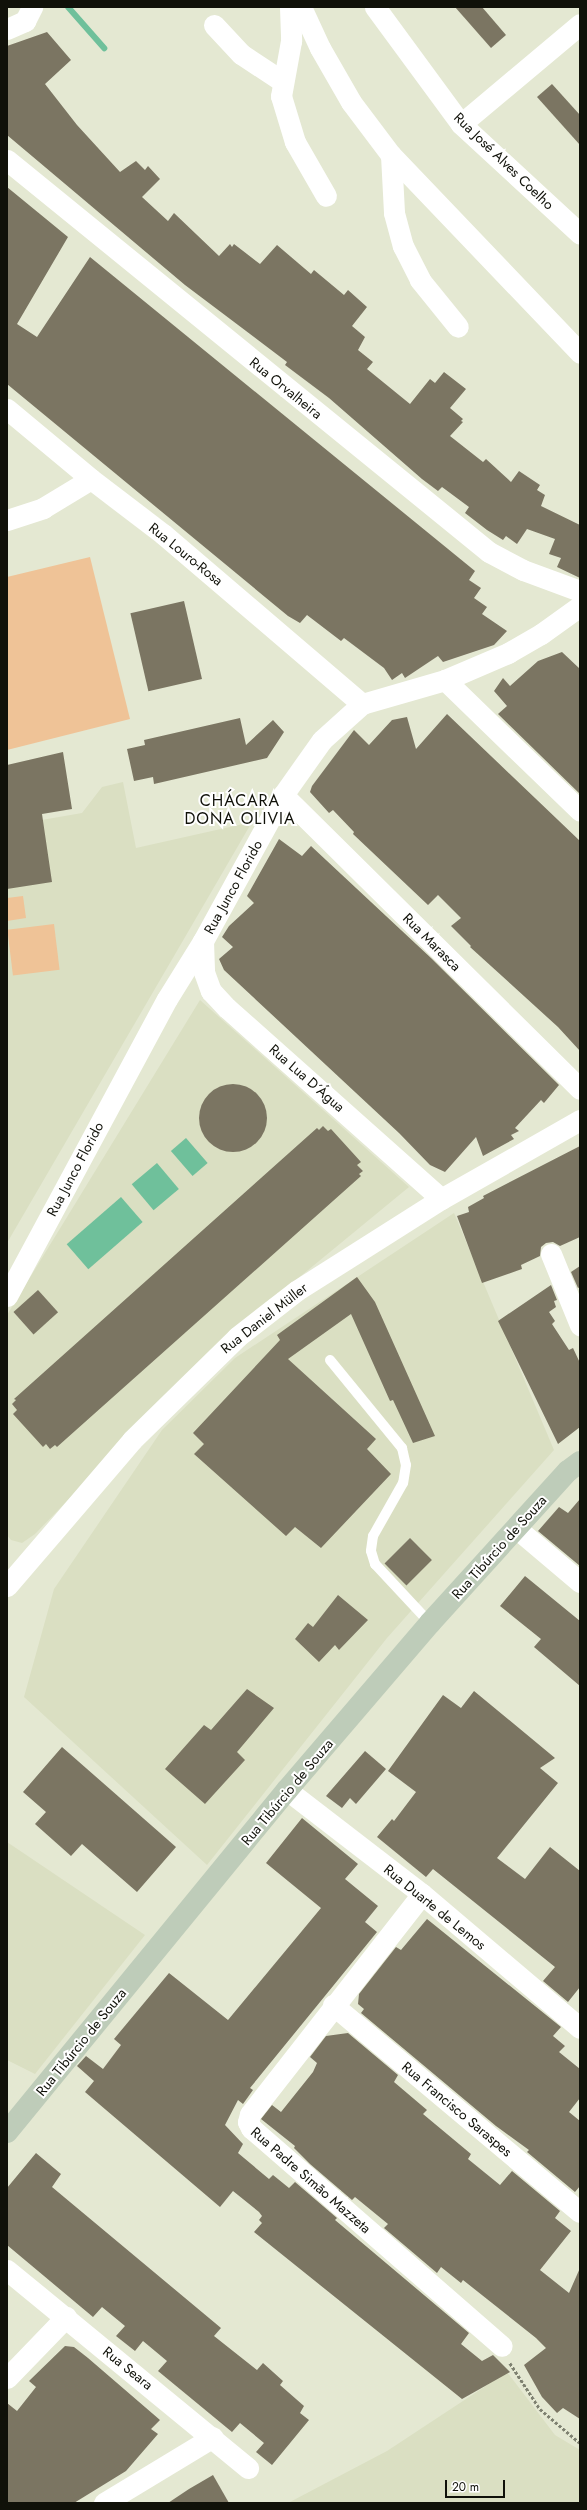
<!DOCTYPE html>
<html>
<head>
<meta charset="utf-8">
<style>
  body { margin:0 }
  #map { position:relative; width:587px; height:2510px; overflow:hidden; background:#e4e8d2; font-family:Jost,sans-serif }
  div>[style] { position:absolute }
  [style*='--x'] { left:calc(var(--x)*1px); top:calc(var(--y)*1px); width:calc(var(--w)*1px); rotate:calc(var(--a)*1deg) }
  .built>* { inset:0; background:#dadfc2 }
  .green>* { inset:0; background:#efc397; transform-origin:0 0 }
  .water>* { inset:0; background:#6fc09b; transform-origin:0 0 }
  .stream>* { height:6px; margin:-3px; padding:0 3px; transform-origin:3px; border-radius:3px; background:#6fc09b }
  .building>* { inset:0; background:#7b7562; transform-origin:0 0 }
  .round { border-radius:50% }
  .path>* { height:2.5px; margin-top:-1.25px; transform-origin:0; background:repeating-linear-gradient(90deg,#7e8171 0 3px,transparent 0 5px) }
  .lane>* { height:10px; margin:-5px; padding:0 5px; transform-origin:5px; border-radius:5px; background:#fff }
  .street>* { height:21px; margin:-10.5px; padding:0 10.5px; transform-origin:10.5px; border-radius:10.5px; background:#fff }
  .secondary>* { height:22px; margin:-11px; padding:0 11px; transform-origin:11px; border-radius:11px; background:#beccb9 }
  span { translate:-50% -50%; white-space:nowrap; text-align:center; line-height:1.15; -webkit-text-stroke:4px #fff; paint-order:stroke }
  .street-label { font-size:14px; color:#101109 }
  .quarter-label { font-size:16px; color:#101109; letter-spacing:1px }
  .frame { position:absolute; inset:0; border:8px solid #101109; pointer-events:none }
  .scale { position:absolute; left:445px; top:2480px; width:60px; height:18px; box-sizing:border-box; border:2px solid #101109; border-top:0; padding-left:5px; font-size:12px; line-height:14px; white-space:nowrap; color:#101109; -webkit-text-stroke:3px #fff; paint-order:stroke }
</style>
</head>
<body>
<div id="map">
  <div class="built">
    <i style="clip-path:polygon(123px 782px,136px 848px,252px 822px,7px 1243px,7px 826px,82px 813px,102px 787px)"></i>
    <i style="clip-path:polygon(200px 1000px,409px 1187px,223px 1340px,35px 1534px,22px 1543px,11px 1540px,7px 1535px,7px 1315px)"></i>
    <i style="clip-path:polygon(454px 1213px,554px 1450px,387px 1638px,207px 1865px,24px 1697px,54px 1589px,162px 1430px,235px 1358px)"></i>
    <i style="clip-path:polygon(7px 1842px,145px 1935px,35px 2074px,7px 2060px)"></i>
    <i style="clip-path:polygon(507px 2372px,555px 2435px,580px 2450px,580px 2503px,288px 2503px,387px 2451px)"></i>
  </div>
  <div class="green">
    <i style="clip-path:polygon(90px 557px,130px 719px,7px 750px,7px 577px)"></i>
    <i style="clip-path:polygon(23px 896px,26px 918px,7px 921px,7px 898px)"></i>
    <i style="left:54px;top:924px;width:46px;height:47px;rotate:83deg"></i>
  </div>
  <div class="water">
    <i style="left:186px;top:1138px;width:33px;height:20px;rotate:49deg"></i>
    <i style="left:157px;top:1163px;width:34px;height:33px;rotate:50deg"></i>
    <i style="left:121px;top:1197px;width:33px;height:72px;rotate:49deg"></i>
  </div>
  <div class="stream">
    <i style="--x:68;--y:7;--w:55;--a:48.7"></i>
  </div>
  <div class="building">
    <i style="clip-path:polygon(455px 7px,482px 7px,506px 35px,491px 48px)"></i>
    <i style="clip-path:polygon(47px 32px,71px 60px,45px 84px,77px 125px,120px 172px,136px 161px,145px 170px,148px 166px,160px 179px,142px 197px,168px 221px,174px 213px,219px 256px,230px 244px,232px 247px,234px 244px,260px 264px,277px 245px,311px 274px,314px 270px,344px 295px,348px 290px,367px 307px,352px 326px,365px 337px,358px 350px,373px 362px,367px 369px,410px 404px,430px 379px,435px 383px,444px 372px,466px 389px,450px 408px,463px 419px,461px 421px,463px 422px,450px 436px,483px 462px,486px 459px,511px 482px,519px 471px,540px 485px,537px 490px,545px 495px,541px 506px,580px 525px,580px 578px,557px 567px,561px 558px,549px 554px,555px 539px,527px 529px,517px 544px,506px 536px,503px 540px,487px 530px,465px 513px,469px 507px,442px 487px,438px 491px,422px 479px,329px 398px,285px 365px,287px 362px,185px 285px,7px 135px,7px 46px)"></i>
    <i style="clip-path:polygon(552px 84px,580px 115px,580px 145px,537px 97px)"></i>
    <i style="clip-path:polygon(7px 187px,68px 237px,17px 324px,37px 337px,90px 257px,475px 571px,469px 580px,481px 588px,474px 598px,487px 607px,482px 614px,507px 631px,494px 645px,443px 662px,438px 656px,405px 678px,402px 673px,392px 680px,384px 668px,344px 638px,341px 641px,307px 615px,300px 623px,288px 616px,7px 384px)"></i>
    <i style="left:184px;top:601px;width:80px;height:55px;rotate:77deg"></i>
    <i style="clip-path:polygon(562px 652px,580px 669px,580px 794px,498px 714px,507px 706px,494px 691px,503px 678px,510px 686px,538px 661px)"></i>
    <i style="clip-path:polygon(447px 714px,580px 841px,580px 1051px,558px 1027px,470px 947px,471px 946px,451px 926px,461px 918px,438px 895px,428px 905px,353px 834px,354px 832px,333px 810px,329px 813px,310px 792px,312px 786px,354px 730px,369px 745px,392px 720px,407px 717px,416px 749px)"></i>
    <i style="clip-path:polygon(240px 718px,246px 745px,273px 720px,284px 732px,267px 758px,154px 784px,153px 777px,134px 781px,127px 749px,145px 745px,144px 740px)"></i>
    <i style="clip-path:polygon(63px 752px,72px 809px,42px 814px,52px 882px,7px 889px,7px 765px)"></i>
    <i style="clip-path:polygon(279px 839px,302px 856px,311px 846px,431px 958px,559px 1085px,544px 1103px,541px 1100px,515px 1128px,519px 1131px,511px 1135px,514px 1139px,483px 1156px,476px 1137px,445px 1172px,430px 1165px,399px 1133px,224px 970px,219px 959px,233px 947px,222px 937px,229px 926px,254px 903px,247px 896px)"></i>
    <i class="round" style="left:199px;top:1084px;width:68px;height:68px"></i>
    <i style="clip-path:polygon(323px 1126px,328px 1131px,331px 1129px,361px 1162px,357px 1165px,363px 1171px,359px 1174px,361px 1176px,57px 1447px,55px 1445px,50px 1449px,46px 1444px,43px 1447px,13px 1414px,17px 1410px,12px 1404px,16px 1400px,14px 1399px,317px 1128px,319px 1130px)"></i>
    <i style="clip-path:polygon(580px 1146px,580px 1237px,560px 1246px,553px 1242px,546px 1243px,541px 1247px,540px 1256px,521px 1265px,522px 1269px,482px 1283px,457px 1216px,469px 1212px,468px 1207px,484px 1198px,483px 1196px)"></i>
    <i style="clip-path:polygon(580px 1266px,580px 1287px,578px 1288px,571px 1272px)"></i>
    <i style="clip-path:polygon(357px 1277px,375px 1302px,435px 1436px,413px 1443px,393px 1400px,390px 1401px,351px 1314px,288px 1359px,376px 1439px,367px 1449px,391px 1474px,321px 1548px,295px 1527px,286px 1536px,194px 1454px,204px 1444px,193px 1433px,280px 1340px,277px 1335px)"></i>
    <i style="clip-path:polygon(551px 1285px,557px 1300px,554px 1301px,556px 1307px,549px 1312px,555px 1321px,552px 1324px,569px 1350px,573px 1348px,580px 1363px,580px 1427px,558px 1444px,498px 1321px)"></i>
    <i style="left:38px;top:1290px;width:30px;height:33px;rotate:48deg"></i>
    <i style="clip-path:polygon(580px 1499px,580px 1566px,538px 1531px,559px 1507px,568px 1513px)"></i>
    <i style="left:410px;top:1538px;width:31px;height:36px;rotate:45deg"></i>
    <i style="clip-path:polygon(525px 1576px,580px 1621px,580px 1686px,534px 1647px,541px 1639px,500px 1606px)"></i>
    <i style="clip-path:polygon(338px 1595px,368px 1620px,339px 1650px,335px 1645px,319px 1662px,295px 1639px,308px 1623px,313px 1627px)"></i>
    <i style="clip-path:polygon(247px 1689px,274px 1708px,237px 1752px,245px 1760px,205px 1804px,165px 1769px,204px 1725px,211px 1730px)"></i>
    <i style="clip-path:polygon(474px 1691px,555px 1758px,540px 1768px,558px 1783px,497px 1858px,525px 1879px,550px 1847px,580px 1871px,580px 1987px,568px 2002px,543px 1981px,555px 1967px,433px 1869px,426px 1877px,377px 1837px,392px 1819px,394px 1821px,416px 1792px,388px 1771px,443px 1695px,461px 1708px)"></i>
    <i style="clip-path:polygon(62px 1747px,176px 1847px,137px 1892px,82px 1844px,71px 1856px,35px 1824px,46px 1812px,23px 1792px)"></i>
    <i style="clip-path:polygon(365px 1751px,386px 1769px,356px 1804px,350px 1798px,342px 1808px,326px 1796px)"></i>
    <i style="clip-path:polygon(302px 1818px,358px 1864px,345px 1879px,378px 1906px,365px 1922px,377px 1932px,250px 2088px,253px 2090px,243px 2104px,238px 2100px,225px 2125px,243px 2144px,238px 2153px,269px 2179px,273px 2175px,289px 2188px,295px 2182px,337px 2218px,335px 2220px,469px 2333px,461px 2344px,482px 2361px,493px 2355px,510px 2372px,462px 2399px,254px 2232px,262px 2223px,259px 2220px,262px 2216px,259px 2212px,233px 2191px,220px 2207px,99px 2104px,85px 2092px,94px 2081px,77px 2066px,86px 2056px,103px 2069px,121px 2045px,114px 2039px,169px 1973px,228px 2020px,321px 1908px,266px 1863px)"></i>
    <i style="clip-path:polygon(427px 1919px,561px 2027px,553px 2036px,565px 2046px,559px 2052px,580px 2069px,580px 2098px,569px 2112px,580px 2121px,580px 2186px,575px 2192px,527px 2152px,529px 2150px,496px 2126px,361px 2013px,364px 2009px,358px 2004px,359px 1994px,396px 1947px,401px 1950px)"></i>
    <i style="clip-path:polygon(348px 2033px,398px 2075px,394px 2082px,427px 2110px,423px 2114px,471px 2154px,468px 2159px,500px 2185px,512px 2171px,560px 2211px,555px 2218px,571px 2231px,540px 2270px,569px 2293px,580px 2268px,580px 2419px,563px 2408px,557px 2413px,542px 2397px,524px 2365px,546px 2348px,536px 2338px,463px 2280px,461px 2283px,441px 2267px,437px 2273px,384px 2228px,388px 2224px,355px 2197px,352px 2200px,310px 2164px,294px 2148px,295px 2146px,261px 2119px,272px 2105px,281px 2112px,313px 2072px,317px 2063px,310px 2057px,326px 2036px)"></i>
    <i style="clip-path:polygon(36px 2153px,61px 2174px,52px 2187px,221px 2328px,214px 2336px,257px 2370px,263px 2363px,283px 2381px,280px 2385px,304px 2406px,300px 2413px,309px 2420px,272px 2465px,256px 2452px,264px 2443px,240px 2423px,232px 2432px,158px 2371px,167px 2361px,143px 2341px,135px 2351px,116px 2336px,125px 2326px,102px 2307px,93px 2317px,7px 2245px,7px 2188px)"></i>
    <i style="clip-path:polygon(65px 2346px,74px 2347px,88px 2358px,160px 2420px,151px 2429px,158px 2434px,126px 2471px,74px 2503px,7px 2503px,7px 2403px,17px 2411px,36px 2387px,29px 2381px)"></i>
    <i style="clip-path:polygon(213px 2475px,229px 2503px,168px 2503px,189px 2489px)"></i>
  </div>
  <div class="path">
    <i style="--x:510;--y:2363;--w:55;--a:56.9"></i>
    <i style="--x:540;--y:2409;--w:52;--a:40.4"></i>
  </div>
  <div class="lane">
    <i style="--x:330;--y:1360;--w:114;--a:50.7"></i>
    <i style="--x:402;--y:1448;--w:17;--a:77"></i>
    <i style="--x:406;--y:1465;--w:18;--a:99"></i>
    <i style="--x:403;--y:1483;--w:61;--a:119.5"></i>
    <i style="--x:373;--y:1536;--w:15;--a:98"></i>
    <i style="--x:371;--y:1551;--w:14;--a:73"></i>
    <i style="--x:375;--y:1564;--w:81;--a:47"></i>
  </div>
  <div class="street">
    <i style="--x:290;--y:7;--w:34;--a:88"></i>
    <i style="--x:291;--y:41;--w:56;--a:100.3"></i>
    <i style="--x:281;--y:96;--w:48;--a:73.1"></i>
    <i style="--x:295;--y:142;--w:62;--a:60.1"></i>
    <i style="--x:301;--y:7;--w:45;--a:65.1"></i>
    <i style="--x:320;--y:48;--w:62;--a:60.1"></i>
    <i style="--x:351;--y:102;--w:66;--a:53"></i>
    <i style="--x:391;--y:155;--w:274;--a:46.3"></i>
    <i style="--x:375;--y:7;--w:145;--a:53.7"></i>
    <i style="--x:461;--y:124;--w:162;--a:42.7"></i>
    <i style="--x:214;--y:25;--w:40;--a:47"></i>
    <i style="--x:241;--y:54;--w:49;--a:33.4"></i>
    <i style="--x:7;--y:29;--w:20;--a:-24"></i>
    <i style="--x:25;--y:21;--w:16;--a:-63"></i>
    <i style="--x:461;--y:124;--w:155;--a:-40"></i>
    <i style="--x:391;--y:155;--w:58;--a:87"></i>
    <i style="--x:394;--y:213;--w:34;--a:75"></i>
    <i style="--x:403;--y:246;--w:38;--a:63"></i>
    <i style="--x:420;--y:280;--w:60;--a:51"></i>
    <i style="--x:7;--y:160;--w:621;--a:39.12"></i>
    <i style="--x:489;--y:552;--w:38;--a:28"></i>
    <i style="--x:523;--y:570;--w:61;--a:20.2"></i>
    <i style="--x:7;--y:409;--w:109;--a:39.8"></i>
    <i style="--x:91;--y:479;--w:91;--a:37.4"></i>
    <i style="--x:163;--y:534;--w:262;--a:40.5"></i>
    <i style="--x:7;--y:520;--w:38;--a:-18"></i>
    <i style="--x:43;--y:508;--w:56;--a:-31.1"></i>
    <i style="--x:445;--y:680;--w:188;--a:44.1"></i>
    <i style="--x:283;--y:795;--w:418;--a:44.7"></i>
    <i style="--x:203;--y:941;--w:31;--a:88"></i>
    <i style="--x:204;--y:972;--w:20;--a:70"></i>
    <i style="--x:211;--y:991;--w:23;--a:47"></i>
    <i style="--x:227;--y:1008;--w:287;--a:41.7"></i>
    <i style="--x:551;--y:1254;--w:77;--a:67.8"></i>
    <i style="--x:7;--y:1296;--w:337;--a:-61.7"></i>
    <i style="--x:167;--y:999;--w:68;--a:-58.2"></i>
    <i style="--x:203;--y:941;--w:166;--a:-61.3"></i>
    <i style="--x:283;--y:795;--w:67;--a:-54.7"></i>
    <i style="--x:322;--y:740;--w:54;--a:-42"></i>
    <i style="--x:362;--y:704;--w:86;--a:-16.1"></i>
    <i style="--x:445;--y:680;--w:69;--a:-23.2"></i>
    <i style="--x:508;--y:653;--w:38;--a:-30"></i>
    <i style="--x:541;--y:634;--w:48;--a:-35.7"></i>
    <i style="--x:516;--y:1528;--w:84;--a:40.2"></i>
    <i style="--x:7;--y:1586;--w:192;--a:-49.4"></i>
    <i style="--x:132;--y:1440;--w:147;--a:-44.4"></i>
    <i style="--x:237;--y:1337;--w:75;--a:-37.9"></i>
    <i style="--x:296;--y:1291;--w:172;--a:-32.4"></i>
    <i style="--x:441;--y:1199;--w:160;--a:-29.6"></i>
    <i style="--x:287;--y:1790;--w:170;--a:37.6"></i>
    <i style="--x:422;--y:1894;--w:207;--a:40.3"></i>
    <i style="--x:422;--y:1894;--w:279;--a:128"></i>
    <i style="--x:250;--y:2114;--w:8;--a:104"></i>
    <i style="--x:248;--y:2122;--w:7;--a:63"></i>
    <i style="--x:251;--y:2128;--w:332;--a:41"></i>
    <i style="--x:333;--y:2005;--w:322;--a:40"></i>
    <i style="--x:7;--y:2270;--w:312;--a:39.4"></i>
    <i style="--x:7;--y:2378;--w:85;--a:-46"></i>
    <i style="--x:104;--y:2503;--w:127;--a:-31.2"></i>
  </div>
  <div class="secondary">
    <i style="--x:7;--y:2132;--w:442;--a:-50.7"></i>
    <i style="--x:287;--y:1790;--w:220;--a:-49.4"></i>
    <i style="--x:430;--y:1623;--w:205;--a:-47.8"></i>
    <i style="--x:568;--y:1471;--w:15;--a:-37"></i>
  </div>
  <div class="street-label">
    <span style="left:504px;top:161px;rotate:44deg">Rua José Alves Coelho</span>
    <span style="left:286px;top:388px;rotate:39deg">Rua Orvalheira</span>
    <span style="left:186px;top:554px;rotate:39deg">Rua Louro-Rosa</span>
    <span style="left:233px;top:887px;rotate:-61deg">Rua Junco Florido</span>
    <span style="left:432px;top:942px;rotate:45deg">Rua Marasca</span>
    <span style="left:307px;top:1078px;rotate:41deg">Rua Lua D´Água</span>
    <span style="left:75px;top:1169px;rotate:-62deg">Rua Junco Florido</span>
    <span style="left:264px;top:1318px;rotate:-38deg">Rua Daniel Müller</span>
    <span style="left:499px;top:1547px;rotate:-48deg">Rua Tibúrcio de Souza</span>
    <span style="left:287px;top:1792px;rotate:-50deg">Rua Tibúrcio de Souza</span>
    <span style="left:435px;top:1907px;rotate:39deg">Rua Duarte de Lemos</span>
    <span style="left:81px;top:2042px;rotate:-51deg">Rua Tibúrcio de Souza</span>
    <span style="left:457px;top:2109px;rotate:40deg">Rua Francisco Saraspes</span>
    <span style="left:311px;top:2180px;rotate:41deg">Rua Padre Simão Mazzeta</span>
    <span style="left:128px;top:2368px;rotate:39deg">Rua Seara</span>
  </div>
  <div class="quarter-label">
    <span style="left:240px;top:810px">CHÁCARA<br>DONA OLIVIA</span>
  </div>
  <div class="frame"></div>
  <div class="scale">20 m</div>
</div>
</body>
</html>
